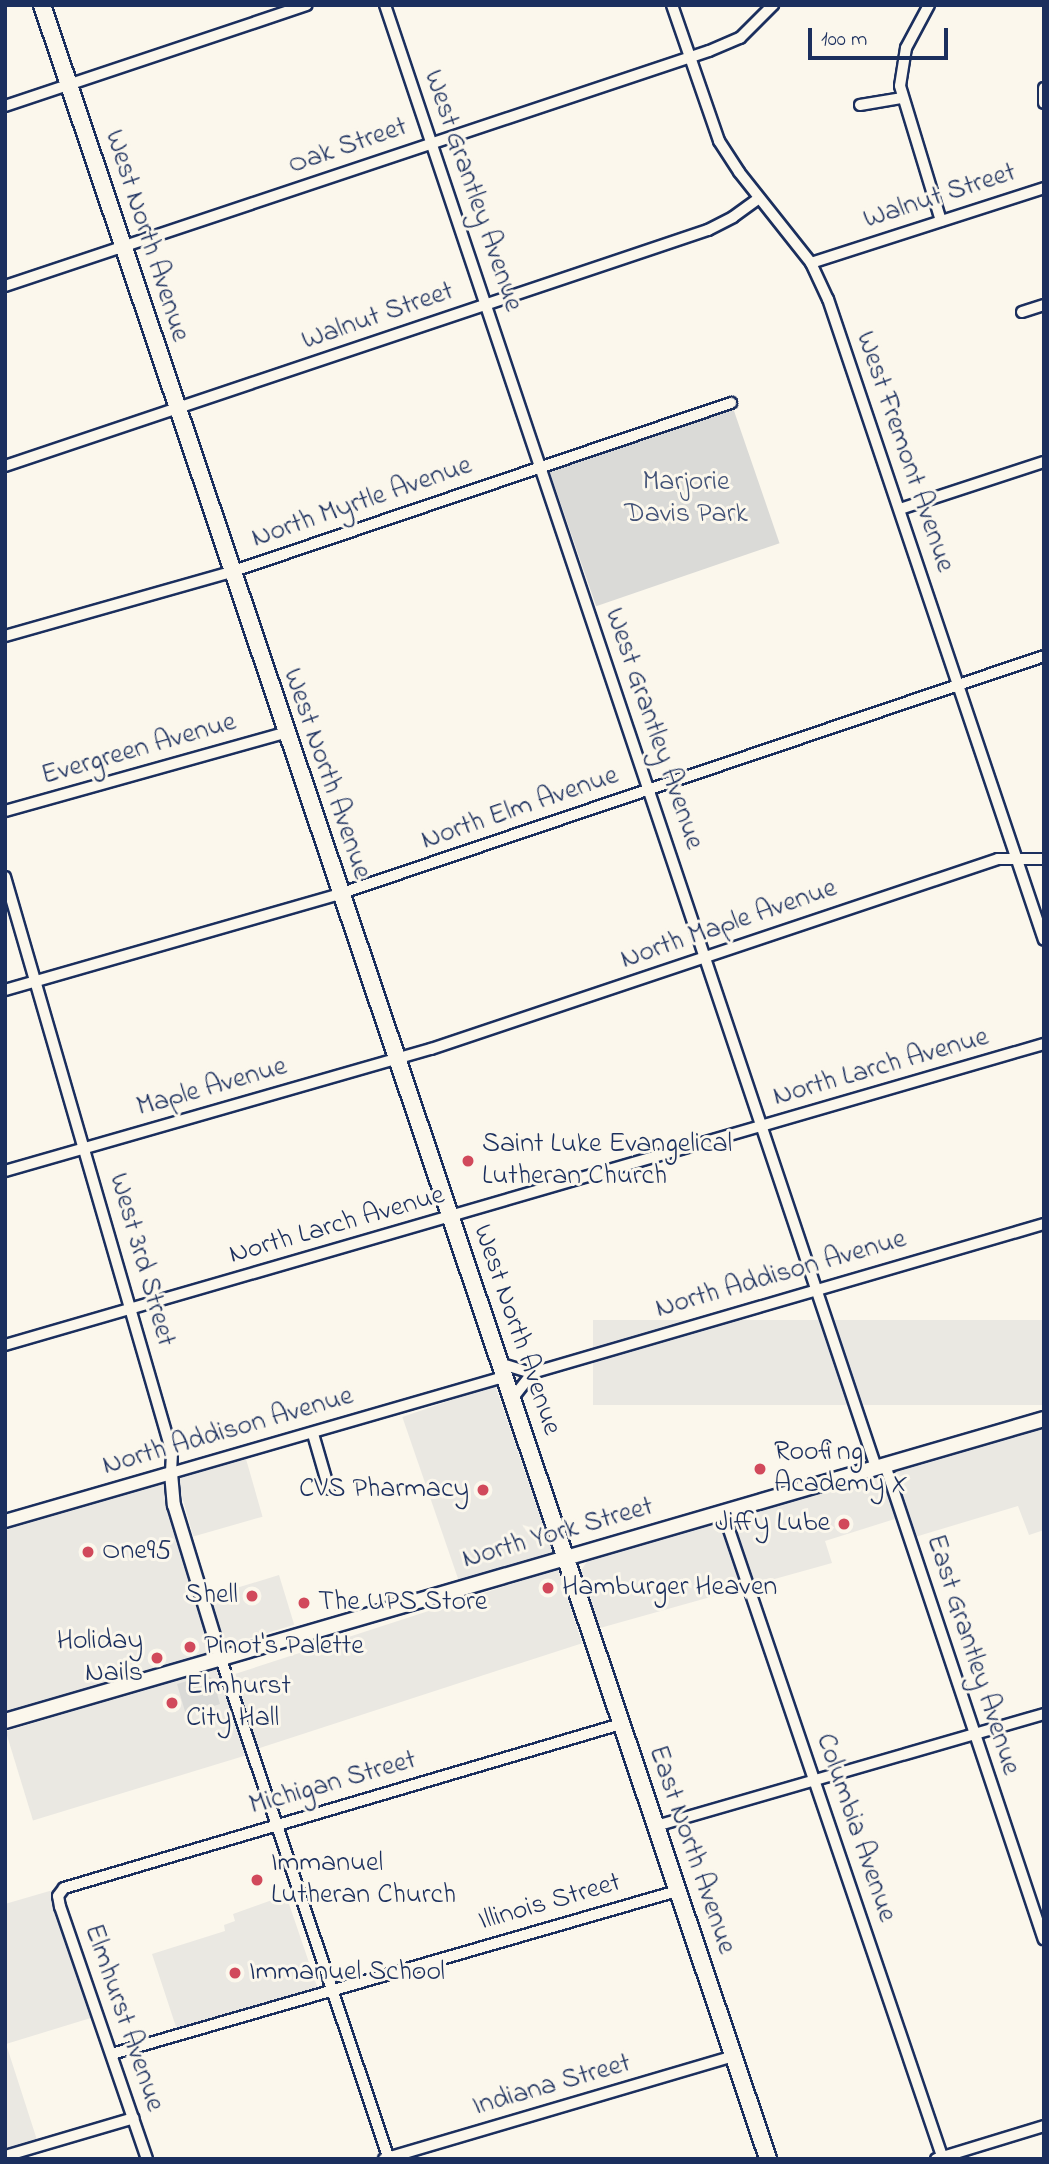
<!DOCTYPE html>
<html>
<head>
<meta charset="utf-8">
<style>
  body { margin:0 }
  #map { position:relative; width:1049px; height:2164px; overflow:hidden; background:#fbf7ec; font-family:"Indie Flower",sans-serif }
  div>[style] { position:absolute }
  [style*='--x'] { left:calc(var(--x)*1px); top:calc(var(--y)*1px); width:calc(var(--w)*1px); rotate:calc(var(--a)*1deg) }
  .built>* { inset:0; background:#eae8e2; transform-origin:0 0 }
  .green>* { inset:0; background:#dadad7; transform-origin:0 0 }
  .roads { filter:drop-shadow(2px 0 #1b2f5e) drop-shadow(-2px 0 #1b2f5e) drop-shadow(0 2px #1b2f5e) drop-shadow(0 -2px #1b2f5e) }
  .minor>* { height:10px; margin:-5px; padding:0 5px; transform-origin:5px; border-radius:5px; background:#fbf7ec }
  .tertiary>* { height:12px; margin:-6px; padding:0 6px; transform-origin:6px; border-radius:6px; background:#fbf7ec }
  .secondary>* { height:14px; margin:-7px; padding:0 7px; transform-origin:7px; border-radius:7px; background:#fbf7ec }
  .primary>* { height:16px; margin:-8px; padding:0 8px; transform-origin:8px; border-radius:8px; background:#fbf7ec }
  .dots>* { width:19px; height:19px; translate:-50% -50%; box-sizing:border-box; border:4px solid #fbf7ec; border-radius:50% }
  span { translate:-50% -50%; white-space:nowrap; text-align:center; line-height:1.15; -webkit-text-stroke:6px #fbf7ec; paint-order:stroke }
  .street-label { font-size:28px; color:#1b2f5e }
  .park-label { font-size:28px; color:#415176 }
  .poi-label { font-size:28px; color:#1b2f5e }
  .left { translate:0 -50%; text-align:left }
  .right { translate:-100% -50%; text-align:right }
  .frame { position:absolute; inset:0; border:7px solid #1b2f5e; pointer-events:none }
  .scale { position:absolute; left:808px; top:28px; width:140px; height:32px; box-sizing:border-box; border:4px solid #1b2f5e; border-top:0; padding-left:9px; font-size:21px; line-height:24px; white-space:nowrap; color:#1b2f5e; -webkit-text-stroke:5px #fbf7ec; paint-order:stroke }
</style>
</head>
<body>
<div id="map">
  <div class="built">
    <i style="left:1044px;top:1320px;width:85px;height:451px;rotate:90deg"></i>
    <i style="left:495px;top:1385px;width:176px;height:98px;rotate:71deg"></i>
    <i style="clip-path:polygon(1044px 1428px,1044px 1530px,1029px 1535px,1018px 1506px,905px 1540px,898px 1518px,825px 1541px,832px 1563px,600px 1628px,580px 1572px,588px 1560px)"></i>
    <i style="left:246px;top:1459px;width:60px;height:72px;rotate:74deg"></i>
    <i style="clip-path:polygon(164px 1481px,211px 1655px,5px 1714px,5px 1529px)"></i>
    <i style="left:558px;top:1569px;width:78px;height:343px;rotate:72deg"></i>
    <i style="left:279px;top:1575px;width:52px;height:72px;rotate:73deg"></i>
    <i style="left:220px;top:1666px;width:93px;height:224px;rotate:73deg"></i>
    <i style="clip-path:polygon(53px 1890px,94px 2017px,6px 2044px,38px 2143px,5px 2153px,5px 1904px)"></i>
    <i style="clip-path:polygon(286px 1895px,319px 1992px,178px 2033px,152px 1954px,225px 1931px,224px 1925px,235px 1921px,233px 1914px)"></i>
  </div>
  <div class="green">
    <i style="left:733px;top:408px;width:143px;height:194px;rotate:71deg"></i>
    <i style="clip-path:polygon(207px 1675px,213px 1679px,220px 1704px,186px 1715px,177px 1684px)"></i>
  </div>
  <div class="roads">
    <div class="minor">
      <i style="--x:385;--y:5;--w:1542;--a:71.44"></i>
      <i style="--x:672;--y:5;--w:144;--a:70.9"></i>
      <i style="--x:719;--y:141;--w:37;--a:57"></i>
      <i style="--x:739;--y:172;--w:116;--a:51.6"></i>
      <i style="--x:811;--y:263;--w:40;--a:65"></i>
      <i style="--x:828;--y:299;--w:676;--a:71.38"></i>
      <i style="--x:929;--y:5;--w:49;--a:118.1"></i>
      <i style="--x:906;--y:48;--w:38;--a:99"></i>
      <i style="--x:900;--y:86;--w:141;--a:73.1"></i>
      <i style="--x:1044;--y:88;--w:15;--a:90"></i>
      <i style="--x:860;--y:105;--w:43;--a:-9.5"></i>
      <i style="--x:5;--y:106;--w:318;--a:-18.5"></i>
      <i style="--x:811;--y:263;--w:245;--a:-17.8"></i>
      <i style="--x:5;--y:286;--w:742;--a:-18.46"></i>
      <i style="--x:709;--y:51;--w:34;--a:-23"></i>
      <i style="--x:740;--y:38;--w:47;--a:-45"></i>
      <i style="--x:1022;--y:312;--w:23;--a:-18"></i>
      <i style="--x:5;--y:466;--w:742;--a:-18.56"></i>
      <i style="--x:708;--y:230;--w:28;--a:-27"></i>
      <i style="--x:733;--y:217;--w:32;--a:-36"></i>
      <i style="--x:900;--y:509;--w:151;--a:-18.1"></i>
      <i style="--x:5;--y:636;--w:235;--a:-15.8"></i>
      <i style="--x:231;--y:572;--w:528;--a:-18.68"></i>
      <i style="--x:5;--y:811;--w:290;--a:-15.6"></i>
      <i style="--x:5;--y:877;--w:600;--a:73.83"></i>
      <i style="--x:172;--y:1453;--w:20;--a:93"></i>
      <i style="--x:171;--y:1473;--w:347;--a:-16.1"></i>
      <i style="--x:5;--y:990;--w:348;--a:-16"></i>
      <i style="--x:339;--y:894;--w:744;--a:-18.65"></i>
      <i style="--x:5;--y:1171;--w:443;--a:-16"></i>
      <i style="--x:431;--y:1049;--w:598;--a:-18.53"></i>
      <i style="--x:998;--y:859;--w:46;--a:0"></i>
      <i style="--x:5;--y:1345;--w:1082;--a:-16.16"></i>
      <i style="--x:499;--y:1363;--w:34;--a:17"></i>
      <i style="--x:512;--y:1399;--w:33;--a:-52"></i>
      <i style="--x:532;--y:1373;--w:533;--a:-16.23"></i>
      <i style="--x:313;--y:1434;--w:57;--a:73.8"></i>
      <i style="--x:885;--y:1465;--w:500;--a:71.5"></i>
      <i style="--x:723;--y:1512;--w:683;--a:71.22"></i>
      <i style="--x:221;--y:1659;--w:527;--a:71.43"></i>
      <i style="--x:656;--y:1826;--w:404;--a:-16.1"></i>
      <i style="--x:112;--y:2054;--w:588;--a:-16.09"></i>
      <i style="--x:5;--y:2156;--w:134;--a:-16.4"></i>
      <i style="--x:147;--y:2159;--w:267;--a:-109"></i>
      <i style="--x:60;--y:1907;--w:11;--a:-100"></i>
      <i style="--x:58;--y:1896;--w:10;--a:-53"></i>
      <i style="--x:64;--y:1888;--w:581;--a:-16.41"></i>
      <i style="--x:384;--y:2159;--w:364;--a:-16.4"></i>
      <i style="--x:936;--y:2159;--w:113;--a:-17"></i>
    </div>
    <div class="tertiary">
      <i style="--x:5;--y:1521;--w:173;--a:-16.1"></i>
      <i style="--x:171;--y:1473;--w:32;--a:85"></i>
      <i style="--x:174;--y:1505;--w:161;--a:73"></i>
    </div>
    <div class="secondary">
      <i style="--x:5;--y:1721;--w:1082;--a:-16.21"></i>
    </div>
    <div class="primary">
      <i style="--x:42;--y:5;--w:2273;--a:71.37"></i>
    </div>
  </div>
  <div class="dots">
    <i style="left:468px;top:1161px;background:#d1495b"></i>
    <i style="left:760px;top:1469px;background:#d1495b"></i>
    <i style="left:483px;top:1490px;background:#d1495b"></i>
    <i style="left:844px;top:1524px;background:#d1495b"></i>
    <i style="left:88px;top:1552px;background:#d1495b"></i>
    <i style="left:548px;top:1588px;background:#d1495b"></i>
    <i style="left:252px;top:1596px;background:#d1495b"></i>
    <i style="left:304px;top:1603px;background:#d1495b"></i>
    <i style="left:190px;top:1647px;background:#d1495b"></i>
    <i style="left:157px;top:1658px;background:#d1495b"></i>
    <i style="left:172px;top:1703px;background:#d1495b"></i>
    <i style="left:257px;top:1880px;background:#d1495b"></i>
    <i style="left:235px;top:1973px;background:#d1495b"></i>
  </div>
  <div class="street-label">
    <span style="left:348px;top:147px;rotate:-19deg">Oak Street</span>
    <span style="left:472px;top:191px;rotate:71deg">West Grantley Avenue</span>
    <span style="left:940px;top:197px;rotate:-18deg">Walnut Street</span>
    <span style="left:146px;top:236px;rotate:72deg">West North Avenue</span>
    <span style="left:378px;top:317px;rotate:-19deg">Walnut Street</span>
    <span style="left:904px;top:452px;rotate:71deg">West Fremont Avenue</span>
    <span style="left:362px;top:503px;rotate:-19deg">North Myrtle Avenue</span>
    <span style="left:653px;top:729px;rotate:71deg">West Grantley Avenue</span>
    <span style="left:139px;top:750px;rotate:-16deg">Evergreen Avenue</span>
    <span style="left:326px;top:774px;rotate:71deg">West North Avenue</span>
    <span style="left:520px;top:809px;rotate:-19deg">North Elm Avenue</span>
    <span style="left:729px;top:925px;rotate:-19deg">North Maple Avenue</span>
    <span style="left:881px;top:1068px;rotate:-16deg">North Larch Avenue</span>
    <span style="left:212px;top:1088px;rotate:-16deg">Maple Avenue</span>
    <span style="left:337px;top:1226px;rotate:-16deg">North Larch Avenue</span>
    <span style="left:141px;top:1260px;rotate:74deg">West 3rd Street</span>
    <span style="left:781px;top:1275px;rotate:-16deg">North Addison Avenue</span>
    <span style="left:516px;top:1330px;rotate:71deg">West North Avenue</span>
    <span style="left:228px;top:1432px;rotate:-16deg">North Addison Avenue</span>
    <span style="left:558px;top:1534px;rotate:-16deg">North York Street</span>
    <span style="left:972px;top:1655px;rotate:72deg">East Grantley Avenue</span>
    <span style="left:333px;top:1784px;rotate:-16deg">Michigan Street</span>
    <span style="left:855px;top:1828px;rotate:71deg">Columbia Avenue</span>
    <span style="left:691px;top:1850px;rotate:71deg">East North Avenue</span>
    <span style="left:550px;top:1903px;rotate:-16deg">Illinois Street</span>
    <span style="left:123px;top:2018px;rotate:71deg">Elmhurst Avenue</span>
    <span style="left:552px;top:2086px;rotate:-16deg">Indiana Street</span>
  </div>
  <div class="park-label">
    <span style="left:686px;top:499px">Marjorie<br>Davis Park</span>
  </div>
  <div class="poi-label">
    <span class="left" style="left:482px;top:1161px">Saint Luke Evangelical<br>Lutheran Church</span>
    <span class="left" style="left:774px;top:1469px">Roofing<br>Academy X</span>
    <span class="right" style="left:469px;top:1490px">CVS Pharmacy</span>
    <span class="right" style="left:830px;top:1524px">Jiffy Lube</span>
    <span class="left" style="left:102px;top:1552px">One95</span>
    <span class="left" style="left:562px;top:1588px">Hamburger Heaven</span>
    <span class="right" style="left:238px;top:1596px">Shell</span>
    <span class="left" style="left:318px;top:1603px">The UPS Store</span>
    <span class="right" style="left:143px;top:1658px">Holiday<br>Nails</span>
    <span class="left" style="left:204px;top:1647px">Pinot's Palette</span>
    <span class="left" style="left:186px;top:1703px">Elmhurst<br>City Hall</span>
    <span class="left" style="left:271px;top:1880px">Immanuel<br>Lutheran Church</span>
    <span class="left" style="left:249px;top:1973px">Immanuel School</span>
  </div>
  <div class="frame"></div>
  <div class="scale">100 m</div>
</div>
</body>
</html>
